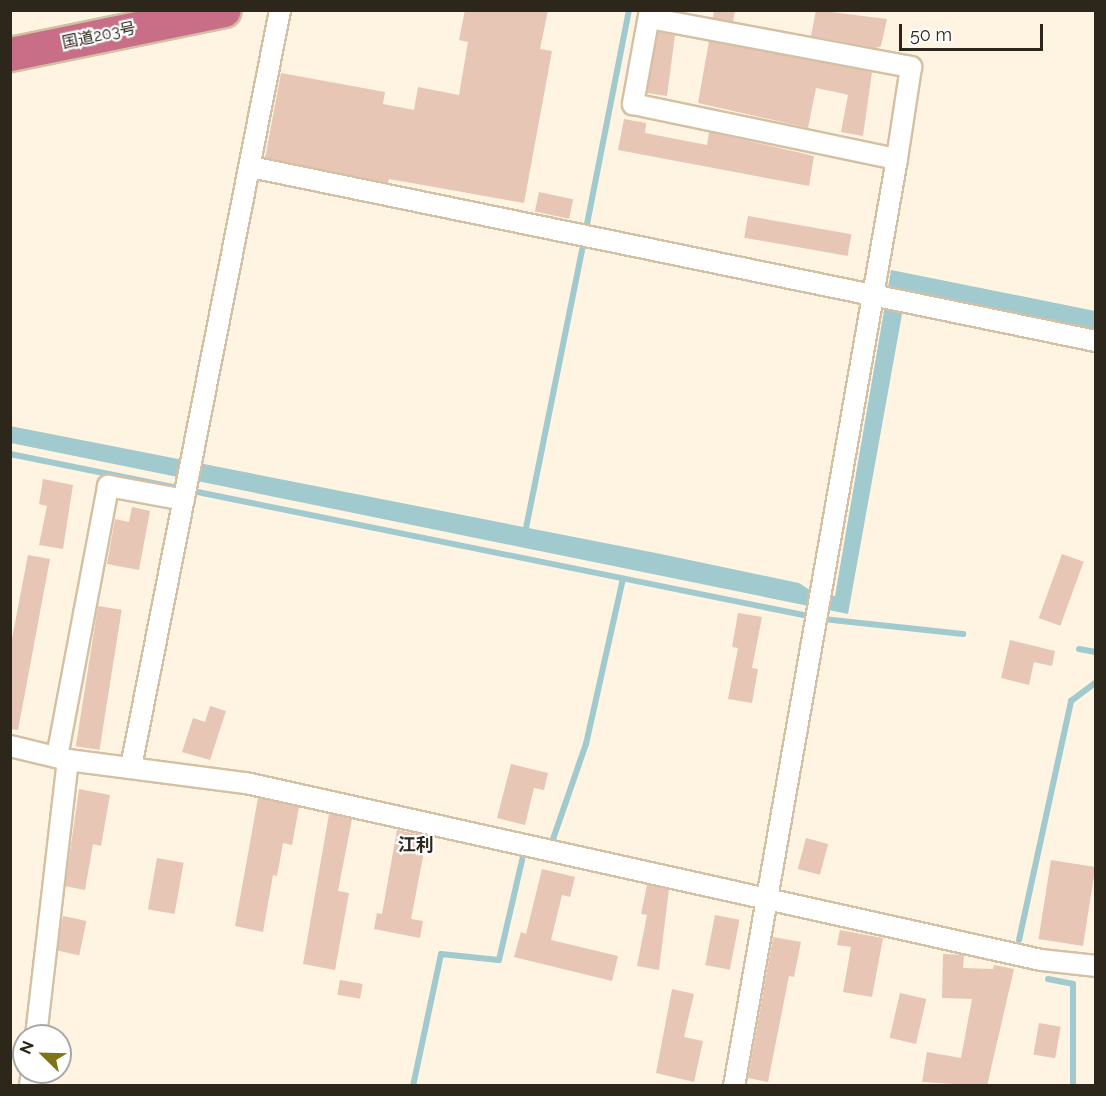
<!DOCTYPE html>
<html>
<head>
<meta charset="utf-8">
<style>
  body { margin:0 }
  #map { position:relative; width:1106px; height:1096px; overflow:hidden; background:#fff3e1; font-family:Raleway,"Noto Sans JP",sans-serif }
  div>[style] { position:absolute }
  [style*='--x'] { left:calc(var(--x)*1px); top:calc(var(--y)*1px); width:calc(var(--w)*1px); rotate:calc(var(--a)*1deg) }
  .water>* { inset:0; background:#a1cacf }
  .stream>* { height:6px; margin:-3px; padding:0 3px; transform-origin:3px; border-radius:3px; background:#a1cacf }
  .building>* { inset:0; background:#e7c6b6; transform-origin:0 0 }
  .roads { filter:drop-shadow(2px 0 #d4c0a4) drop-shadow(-2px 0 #d4c0a4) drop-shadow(0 2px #d4c0a4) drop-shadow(0 -2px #d4c0a4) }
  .street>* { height:20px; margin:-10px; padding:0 10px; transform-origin:10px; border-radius:10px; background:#fff }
  .highway>* { height:33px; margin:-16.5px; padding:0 16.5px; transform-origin:16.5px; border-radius:16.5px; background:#c86e87 }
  span { translate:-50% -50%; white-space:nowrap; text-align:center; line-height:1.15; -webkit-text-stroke:4.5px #fff; paint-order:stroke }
  .street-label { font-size:16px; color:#2d261b }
  .neighbourhood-label { font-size:18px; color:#2d261b; font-weight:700 }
  .frame { position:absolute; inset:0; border:12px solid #2d261b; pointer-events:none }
  .north { position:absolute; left:12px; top:1024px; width:60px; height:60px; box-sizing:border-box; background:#fff; border:2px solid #aba8a4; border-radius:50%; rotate:293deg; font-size:16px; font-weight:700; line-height:24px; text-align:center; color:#2d261b }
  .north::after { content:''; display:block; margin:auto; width:21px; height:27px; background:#817417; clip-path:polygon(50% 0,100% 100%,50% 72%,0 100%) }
  .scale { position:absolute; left:899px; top:24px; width:144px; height:27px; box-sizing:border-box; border:3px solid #2d261b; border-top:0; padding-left:8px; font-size:18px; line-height:21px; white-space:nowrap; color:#2d261b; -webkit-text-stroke:4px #fff; paint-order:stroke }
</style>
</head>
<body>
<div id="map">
  <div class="water">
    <i style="clip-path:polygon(891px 270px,1095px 311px,1095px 331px,906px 292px,848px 614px,11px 443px,10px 426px,661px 554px,799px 583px,816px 594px,835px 596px)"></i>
  </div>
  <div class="stream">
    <i style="--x:587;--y:224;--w:218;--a:-78.9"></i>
    <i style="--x:10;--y:454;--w:830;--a:11.47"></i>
    <i style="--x:823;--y:619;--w:141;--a:6.1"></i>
    <i style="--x:526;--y:528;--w:284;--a:-78.6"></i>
    <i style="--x:1079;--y:649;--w:17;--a:10"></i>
    <i style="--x:552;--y:842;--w:104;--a:-70.9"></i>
    <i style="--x:586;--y:744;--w:169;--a:-77.4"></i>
    <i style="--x:1019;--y:940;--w:245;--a:-77.7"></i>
    <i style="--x:1071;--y:701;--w:31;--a:-37"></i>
    <i style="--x:1048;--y:979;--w:25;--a:11"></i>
    <i style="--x:1073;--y:984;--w:102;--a:90"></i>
    <i style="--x:413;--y:1086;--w:135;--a:-78"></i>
    <i style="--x:441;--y:954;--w:58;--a:5.9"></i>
    <i style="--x:499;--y:960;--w:103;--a:-77"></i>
  </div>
  <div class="building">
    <i style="clip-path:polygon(465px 10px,548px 10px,540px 49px,552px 51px,524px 203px,389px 179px,388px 183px,265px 158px,281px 73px,385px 92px,383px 104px,414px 110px,418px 87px,459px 95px,468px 42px,459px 40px)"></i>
    <i style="clip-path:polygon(714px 10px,735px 10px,733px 22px,713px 18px)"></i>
    <i style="clip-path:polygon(816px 10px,887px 19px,881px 46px,876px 48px,811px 36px)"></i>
    <i style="clip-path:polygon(658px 32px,675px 35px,667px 96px,647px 93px)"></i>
    <i style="clip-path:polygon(709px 41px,872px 72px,863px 136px,841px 132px,848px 95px,845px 94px,816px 88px,808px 128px,698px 103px)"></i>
    <i style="clip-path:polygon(624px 119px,646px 123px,645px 133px,707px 145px,709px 132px,814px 156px,809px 186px,618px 150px)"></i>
    <i style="left:539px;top:192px;width:35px;height:20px;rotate:12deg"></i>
    <i style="left:748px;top:216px;width:105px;height:22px;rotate:10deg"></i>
    <i style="clip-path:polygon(43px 479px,73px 485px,63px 549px,39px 545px,47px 506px,39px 504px)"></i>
    <i style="clip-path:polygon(132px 507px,150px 511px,139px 570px,107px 564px,115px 519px,129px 522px)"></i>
    <i style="left:1062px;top:554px;width:23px;height:68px;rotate:20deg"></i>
    <i style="clip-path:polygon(28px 555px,50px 559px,18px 730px,10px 729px,10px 649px)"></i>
    <i style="left:98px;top:606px;width:24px;height:142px;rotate:9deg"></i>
    <i style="clip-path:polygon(738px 613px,762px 617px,752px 668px,758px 669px,752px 703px,728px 699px,738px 648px,732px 647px)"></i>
    <i style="clip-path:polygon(1010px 640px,1055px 651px,1052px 666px,1034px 662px,1029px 685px,1001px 678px)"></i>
    <i style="clip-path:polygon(210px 706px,226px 711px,210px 760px,182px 752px,193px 718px,205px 722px)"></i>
    <i style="clip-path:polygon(511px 764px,548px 773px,544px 790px,534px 788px,525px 825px,497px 818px)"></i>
    <i style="clip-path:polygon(79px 789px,110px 795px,101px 846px,93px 844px,85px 890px,65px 886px)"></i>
    <i style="clip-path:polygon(258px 798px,299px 807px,292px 845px,283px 843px,277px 876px,273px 875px,263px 932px,235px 926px)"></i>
    <i style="clip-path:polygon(329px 814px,352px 819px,338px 891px,349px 893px,335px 970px,303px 964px)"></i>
    <i style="clip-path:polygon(397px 830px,427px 836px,411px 919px,423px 921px,420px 938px,374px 929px,377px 913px,382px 914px)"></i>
    <i style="left:806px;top:838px;width:23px;height:32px;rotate:15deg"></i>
    <i style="left:157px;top:858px;width:27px;height:52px;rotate:10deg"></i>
    <i style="left:1051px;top:860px;width:45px;height:80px;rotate:9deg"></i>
    <i style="clip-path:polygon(542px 869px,575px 877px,570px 897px,562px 895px,551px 940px,618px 956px,612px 981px,514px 957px,521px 932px,526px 934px)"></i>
    <i style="clip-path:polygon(647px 885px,669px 889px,659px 970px,637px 966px,647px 915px,641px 914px)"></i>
    <i style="left:715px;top:915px;width:25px;height:51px;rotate:11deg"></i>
    <i style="left:63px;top:916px;width:24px;height:35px;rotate:12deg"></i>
    <i style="clip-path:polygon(840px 930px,883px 938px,872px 997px,843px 992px,851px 947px,837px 945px)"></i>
    <i style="clip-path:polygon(773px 937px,801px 942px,794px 977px,789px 976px,768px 1082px,748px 1078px)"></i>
    <i style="clip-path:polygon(943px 954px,964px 955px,963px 968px,993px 969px,994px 965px,1014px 969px,987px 1086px,922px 1082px,927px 1052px,961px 1058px,972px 999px,942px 998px)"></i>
    <i style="left:340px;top:980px;width:23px;height:15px;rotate:10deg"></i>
    <i style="clip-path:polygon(672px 989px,694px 994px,684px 1037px,703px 1041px,694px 1082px,656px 1073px)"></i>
    <i style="left:900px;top:993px;width:27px;height:46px;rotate:13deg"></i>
    <i style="left:1039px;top:1023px;width:22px;height:32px;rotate:10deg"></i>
  </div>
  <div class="roads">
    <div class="street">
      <i style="--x:650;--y:10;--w:96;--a:100.3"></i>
      <i style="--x:633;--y:104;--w:270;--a:11.8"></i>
      <i style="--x:897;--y:159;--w:941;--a:99.97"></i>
      <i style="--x:649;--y:18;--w:267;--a:10.6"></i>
      <i style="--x:911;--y:67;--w:93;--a:98.7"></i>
      <i style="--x:251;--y:167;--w:863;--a:11.64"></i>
      <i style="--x:10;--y:746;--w:60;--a:13.6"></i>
      <i style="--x:68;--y:760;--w:179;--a:7.4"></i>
      <i style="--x:246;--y:783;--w:814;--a:12.55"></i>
      <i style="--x:1041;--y:960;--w:55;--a:6.2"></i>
      <i style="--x:57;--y:757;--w:276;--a:-79.3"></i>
      <i style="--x:108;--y:486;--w:77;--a:10.4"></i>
      <i style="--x:131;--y:767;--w:772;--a:-78.86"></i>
      <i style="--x:36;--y:1036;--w:278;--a:-83.4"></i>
      <i style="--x:30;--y:1086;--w:14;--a:-82"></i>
    </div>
    <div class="highway">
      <i style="--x:10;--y:54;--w:218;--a:-11.6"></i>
    </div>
  </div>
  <div class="street-label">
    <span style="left:99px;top:36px;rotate:-12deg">国道203号</span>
  </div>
  <div class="neighbourhood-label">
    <span style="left:416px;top:845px">江利</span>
  </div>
  <div class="frame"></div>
  <div class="north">N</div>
  <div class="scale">50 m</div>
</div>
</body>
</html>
